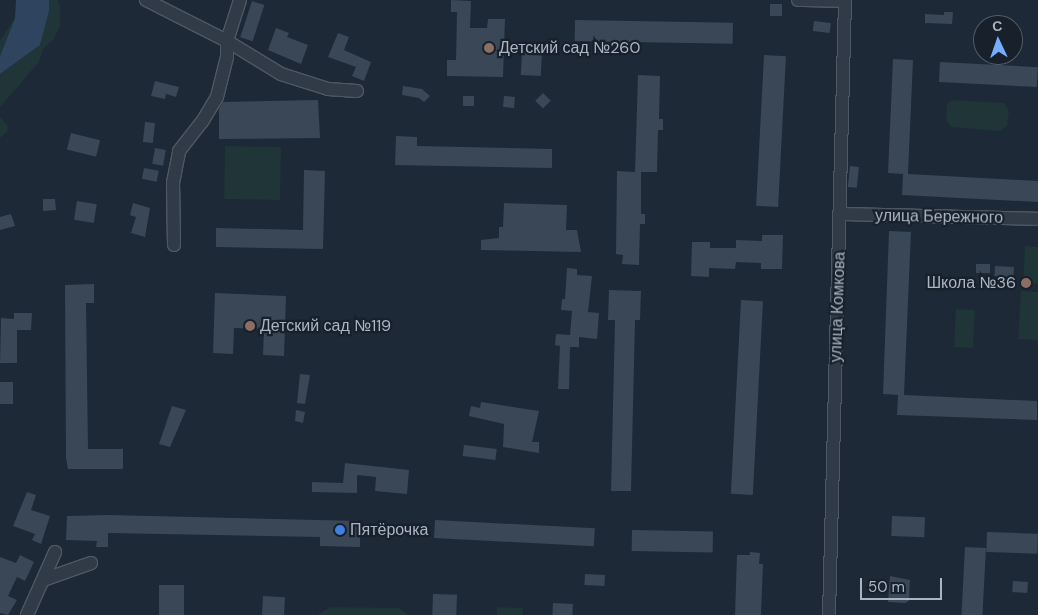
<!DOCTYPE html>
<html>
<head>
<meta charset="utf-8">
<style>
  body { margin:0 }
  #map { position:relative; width:1038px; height:615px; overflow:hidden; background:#1d2936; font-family:"DM Sans",sans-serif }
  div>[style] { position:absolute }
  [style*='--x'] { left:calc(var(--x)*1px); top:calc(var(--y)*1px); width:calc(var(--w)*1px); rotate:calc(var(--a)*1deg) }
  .green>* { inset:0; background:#1f3537; transform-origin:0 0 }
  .water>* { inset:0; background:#2f445f }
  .building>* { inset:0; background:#394757; transform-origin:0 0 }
  .roads { filter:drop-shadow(1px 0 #4e5865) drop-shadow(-1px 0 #4e5865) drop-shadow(0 1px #4e5865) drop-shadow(0 -1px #4e5865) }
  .minor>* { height:12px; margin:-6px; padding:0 6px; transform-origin:6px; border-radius:6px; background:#313a47 }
  .dots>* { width:14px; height:14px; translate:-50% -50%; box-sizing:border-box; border:2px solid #17202b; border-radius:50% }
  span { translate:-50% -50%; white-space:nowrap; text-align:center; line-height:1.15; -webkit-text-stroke:4.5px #17202b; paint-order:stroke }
  .poi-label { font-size:16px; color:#aab5c4 }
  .left { translate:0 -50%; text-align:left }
  .right { translate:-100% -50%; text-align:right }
  .street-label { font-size:16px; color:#aab5c4 }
  .north { position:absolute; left:973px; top:15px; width:50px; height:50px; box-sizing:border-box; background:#17202b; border:1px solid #525c68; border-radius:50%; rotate:357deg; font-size:14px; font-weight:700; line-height:20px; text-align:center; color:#aab5c4 }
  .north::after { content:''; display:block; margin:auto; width:18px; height:22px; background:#75aeff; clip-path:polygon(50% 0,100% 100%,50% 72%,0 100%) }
  .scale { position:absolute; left:860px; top:578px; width:82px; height:22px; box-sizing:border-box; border:2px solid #aab5c4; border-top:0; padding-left:6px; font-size:15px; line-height:18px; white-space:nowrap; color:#aab5c4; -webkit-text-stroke:4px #17202b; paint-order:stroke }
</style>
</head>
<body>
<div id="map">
  <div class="green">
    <i style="clip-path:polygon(49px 0,58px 0,60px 7px,60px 26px,54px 39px,43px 49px,39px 62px,0 107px,0 74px,40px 45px)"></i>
    <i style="clip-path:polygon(15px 18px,11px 29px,0 56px,0 40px)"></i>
    <i style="clip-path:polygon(952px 100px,1004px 103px,1009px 111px,1007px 126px,1000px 131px,951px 127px,946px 120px,947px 104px)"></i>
    <i style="clip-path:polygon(0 117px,8px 126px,7px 132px,0 138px)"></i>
    <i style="left:225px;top:146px;width:56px;height:53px;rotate:1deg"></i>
    <i style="clip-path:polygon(1025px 246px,1038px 247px,1038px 284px,1023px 283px)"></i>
    <i style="clip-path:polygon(1021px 291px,1038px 292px,1038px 340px,1018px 339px)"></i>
    <i style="left:956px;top:309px;width:19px;height:38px;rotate:3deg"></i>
    <i style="clip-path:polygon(330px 607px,399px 608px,409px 615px,318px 615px)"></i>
    <i style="left:497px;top:607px;width:26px;height:8px;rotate:2deg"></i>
  </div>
  <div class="water">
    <i style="clip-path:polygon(16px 0,49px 0,49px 11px,40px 45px,0 74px,0 56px,15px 18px)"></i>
  </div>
  <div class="building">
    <i style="clip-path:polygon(451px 0,471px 1px,470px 28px,487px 28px,488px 19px,505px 19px,503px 77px,447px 76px,447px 60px,456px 60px,457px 12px,451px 12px)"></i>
    <i style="left:252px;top:1px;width:13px;height:38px;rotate:18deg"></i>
    <i style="left:770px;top:4px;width:12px;height:12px"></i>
    <i style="clip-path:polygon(944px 12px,953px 12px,952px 24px,925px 23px,925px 14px,944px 15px)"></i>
    <i style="left:575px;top:20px;width:158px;height:21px;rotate:1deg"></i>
    <i style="left:814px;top:21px;width:17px;height:10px;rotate:7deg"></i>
    <i style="clip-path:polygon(276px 28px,289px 33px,287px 37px,308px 45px,301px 64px,268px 50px)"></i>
    <i style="clip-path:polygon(338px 33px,349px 37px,344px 50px,371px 62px,364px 81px,352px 76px,356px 67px,328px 57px)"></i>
    <i style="left:522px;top:52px;width:20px;height:23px;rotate:3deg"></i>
    <i style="left:764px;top:55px;width:22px;height:151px;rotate:3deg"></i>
    <i style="clip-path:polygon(893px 59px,913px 60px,908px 174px,1038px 181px,1038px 202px,902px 195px,903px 174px,888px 173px)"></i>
    <i style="left:940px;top:62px;width:98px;height:20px;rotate:3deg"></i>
    <i style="clip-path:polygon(638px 75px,660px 76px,659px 119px,663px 119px,663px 130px,658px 130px,657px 172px,641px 172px,641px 214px,645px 214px,645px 224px,640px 224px,639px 265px,622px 264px,623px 255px,616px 254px,617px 171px,635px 172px)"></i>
    <i style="clip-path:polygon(155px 81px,179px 87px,176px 97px,166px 94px,165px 99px,151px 96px)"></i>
    <i style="clip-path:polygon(403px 86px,422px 89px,430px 96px,424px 102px,419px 98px,402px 95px)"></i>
    <i style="left:543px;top:93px;width:11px;height:11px;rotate:45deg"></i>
    <i style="left:463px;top:96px;width:11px;height:10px"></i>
    <i style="left:504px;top:96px;width:11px;height:11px;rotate:5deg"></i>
    <i style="clip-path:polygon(318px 100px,320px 138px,219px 139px,219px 109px,223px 102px)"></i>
    <i style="left:145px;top:122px;width:10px;height:20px;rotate:6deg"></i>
    <i style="left:71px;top:133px;width:30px;height:17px;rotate:14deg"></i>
    <i style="clip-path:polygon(396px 136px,417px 137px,417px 146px,552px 149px,552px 168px,395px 165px)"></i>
    <i style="left:155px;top:148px;width:11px;height:16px;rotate:10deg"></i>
    <i style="left:850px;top:166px;width:9px;height:21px;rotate:6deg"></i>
    <i style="left:144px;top:168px;width:15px;height:11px;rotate:11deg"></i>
    <i style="clip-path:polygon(304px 170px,325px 171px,323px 249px,216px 247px,216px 228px,303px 230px)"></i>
    <i style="clip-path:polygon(43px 199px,55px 199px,56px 210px,43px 211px)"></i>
    <i style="left:77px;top:201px;width:20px;height:19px;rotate:9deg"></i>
    <i style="clip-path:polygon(133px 203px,150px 208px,145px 237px,131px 233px,136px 217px,130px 215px)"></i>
    <i style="clip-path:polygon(504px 203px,567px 205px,566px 230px,577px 230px,581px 252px,481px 250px,481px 240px,499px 238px,499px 227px,503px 227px)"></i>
    <i style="clip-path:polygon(11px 214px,15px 226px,0 230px,0 217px)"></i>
    <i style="clip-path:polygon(889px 231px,911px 232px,904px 395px,1037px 401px,1037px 420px,897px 415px,898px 395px,883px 394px)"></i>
    <i style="clip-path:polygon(762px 235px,783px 235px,782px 269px,761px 269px,761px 263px,736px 262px,735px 269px,709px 268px,709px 277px,691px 276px,692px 242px,710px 242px,710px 248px,736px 248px,736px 240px,762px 241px)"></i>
    <i style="left:976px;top:264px;width:14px;height:9px"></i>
    <i style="left:995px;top:266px;width:19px;height:10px;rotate:3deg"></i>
    <i style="clip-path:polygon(567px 268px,577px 269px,577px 275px,592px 276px,588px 312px,599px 313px,597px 339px,579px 337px,579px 347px,570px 347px,569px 389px,558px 389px,560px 346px,555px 345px,556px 334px,570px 335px,572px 311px,561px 310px,562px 299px,565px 299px)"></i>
    <i style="clip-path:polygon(94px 284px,94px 303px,86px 303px,88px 449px,123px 449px,123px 469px,68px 469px,66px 458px,65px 285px)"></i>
    <i style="clip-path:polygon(609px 290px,641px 291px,640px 320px,635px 320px,631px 491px,611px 491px,615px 320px,608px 320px)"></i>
    <i style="clip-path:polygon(215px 293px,286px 296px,284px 356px,263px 355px,264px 329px,234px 328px,233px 354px,213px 353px)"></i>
    <i style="left:741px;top:300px;width:22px;height:194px;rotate:3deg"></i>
    <i style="clip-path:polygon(14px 313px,32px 313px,31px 330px,17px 330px,17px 363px,0 363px,1px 318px,14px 319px)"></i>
    <i style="clip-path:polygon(300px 374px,310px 375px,305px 404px,297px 403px)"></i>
    <i style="left:0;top:382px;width:13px;height:22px"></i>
    <i style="clip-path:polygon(481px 402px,539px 411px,532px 442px,539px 442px,539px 453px,503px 447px,504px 424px,469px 416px,471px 406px,480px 408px)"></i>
    <i style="clip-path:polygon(172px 406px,186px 410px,170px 447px,159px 444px)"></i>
    <i style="clip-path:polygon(296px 410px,305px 412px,303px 423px,295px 421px)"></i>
    <i style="left:464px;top:445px;width:33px;height:11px;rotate:7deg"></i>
    <i style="clip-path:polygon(345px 463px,409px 470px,407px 494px,375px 491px,376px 477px,357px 475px,357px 493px,312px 492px,312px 482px,343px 483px)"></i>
    <i style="clip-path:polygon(27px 492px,36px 495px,31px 510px,50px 516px,41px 544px,32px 540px,35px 534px,13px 526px)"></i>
    <i style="clip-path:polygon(108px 515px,360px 521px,360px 547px,320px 546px,320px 537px,108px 533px,108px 547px,96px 547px,97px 541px,66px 540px,67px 516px)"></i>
    <i style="left:892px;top:516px;width:33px;height:20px;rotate:2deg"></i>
    <i style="left:435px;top:520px;width:160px;height:18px;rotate:3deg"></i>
    <i style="left:632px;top:530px;width:81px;height:21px;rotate:1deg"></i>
    <i style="left:987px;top:532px;width:51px;height:20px;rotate:2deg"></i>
    <i style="left:965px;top:547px;width:21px;height:68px;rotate:3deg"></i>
    <i style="clip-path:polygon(750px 552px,760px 553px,759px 564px,763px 564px,761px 615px,735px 615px,737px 555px,750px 555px)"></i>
    <i style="clip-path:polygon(20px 555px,34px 562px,25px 581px,17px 577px,8px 596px,17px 600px,8px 615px,0 613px,0 557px,16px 563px)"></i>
    <i style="left:585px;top:574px;width:20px;height:11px;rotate:3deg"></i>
    <i style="clip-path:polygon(890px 576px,910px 580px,909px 601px,905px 603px,888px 602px)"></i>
    <i style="left:1013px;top:581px;width:15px;height:11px;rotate:4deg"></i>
    <i style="left:159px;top:585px;width:25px;height:30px"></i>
    <i style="left:433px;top:594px;width:24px;height:21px;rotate:2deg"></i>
    <i style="left:263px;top:596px;width:22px;height:19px;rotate:3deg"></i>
    <i style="left:553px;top:603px;width:20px;height:12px;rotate:3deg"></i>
  </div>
  <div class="roads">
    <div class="minor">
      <i style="--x:146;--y:0;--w:91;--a:26.8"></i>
      <i style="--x:227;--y:41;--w:63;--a:31.4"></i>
      <i style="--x:281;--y:74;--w:49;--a:17.7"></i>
      <i style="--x:328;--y:89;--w:29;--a:4"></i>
      <i style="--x:798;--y:0;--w:47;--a:1.2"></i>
      <i style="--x:840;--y:214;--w:198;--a:1.4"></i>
      <i style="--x:174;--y:245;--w:62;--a:-90.9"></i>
      <i style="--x:173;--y:183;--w:33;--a:-79"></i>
      <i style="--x:179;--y:151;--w:37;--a:-52"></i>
      <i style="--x:202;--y:122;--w:29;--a:-59"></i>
      <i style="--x:217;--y:97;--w:41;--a:-76"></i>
      <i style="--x:227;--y:57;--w:16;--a:-90"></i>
      <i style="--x:227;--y:41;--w:43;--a:-72.4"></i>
      <i style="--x:43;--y:580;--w:51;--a:-19.5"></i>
      <i style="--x:27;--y:615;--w:69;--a:-66"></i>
      <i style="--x:829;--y:615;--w:615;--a:-88.51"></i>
    </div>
  </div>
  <div class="dots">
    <i style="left:489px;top:48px;background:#8d6e63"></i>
    <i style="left:1026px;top:283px;background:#8d6e63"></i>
    <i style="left:250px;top:326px;background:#8d6e63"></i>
    <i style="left:340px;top:530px;background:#3f7fe0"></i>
  </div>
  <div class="poi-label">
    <span class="left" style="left:499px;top:48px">Детский сад №260</span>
    <span class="right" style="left:1016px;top:283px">Школа №36</span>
    <span class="left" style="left:260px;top:326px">Детский сад №119</span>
    <span class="left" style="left:350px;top:530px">Пятёрочка</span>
  </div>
  <div class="street-label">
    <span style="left:939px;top:217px;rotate:1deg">улица Бережного</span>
    <span style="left:838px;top:307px;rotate:-88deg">улица Комкова</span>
  </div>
  <div class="north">С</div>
  <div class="scale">50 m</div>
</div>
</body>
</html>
